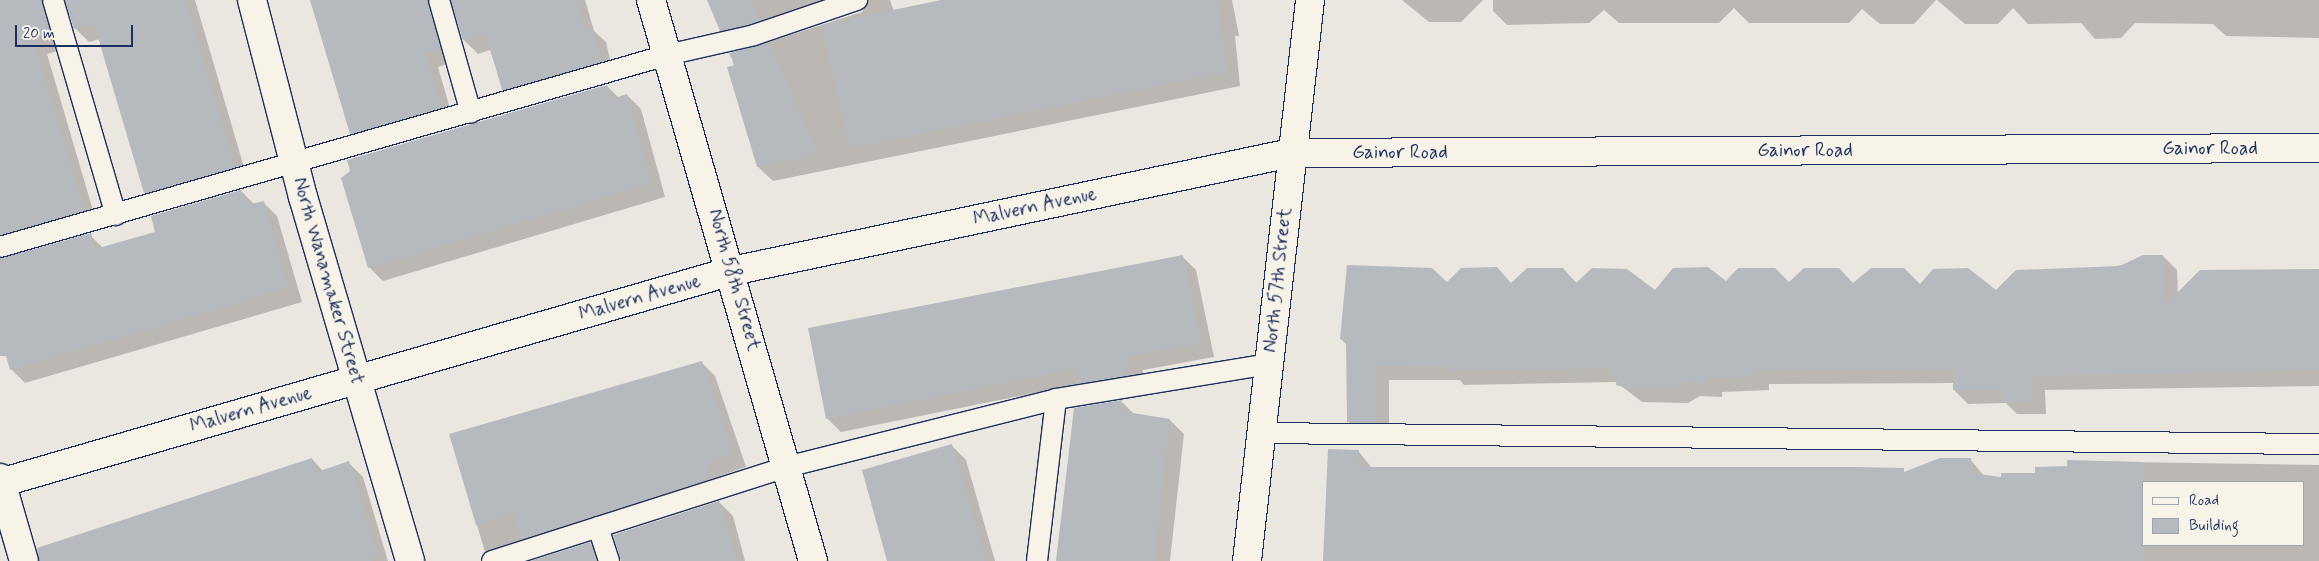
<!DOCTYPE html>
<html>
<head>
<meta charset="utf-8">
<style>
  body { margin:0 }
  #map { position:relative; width:2319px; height:561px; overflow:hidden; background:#eae7e0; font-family:Mynerve,sans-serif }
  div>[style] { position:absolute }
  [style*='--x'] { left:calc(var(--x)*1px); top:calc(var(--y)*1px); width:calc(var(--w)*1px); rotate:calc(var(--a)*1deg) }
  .shadow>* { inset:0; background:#0003 }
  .building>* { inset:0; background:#b6babf }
  .roads { filter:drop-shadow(1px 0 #1b2f5e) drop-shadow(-1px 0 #1b2f5e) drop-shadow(0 1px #1b2f5e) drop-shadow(0 -1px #1b2f5e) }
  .service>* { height:20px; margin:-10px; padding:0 10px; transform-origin:10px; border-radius:10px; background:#f7f3e8 }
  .minor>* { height:28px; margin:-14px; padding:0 14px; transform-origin:14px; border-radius:14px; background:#f7f3e8 }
  .tertiary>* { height:28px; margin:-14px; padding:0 14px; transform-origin:14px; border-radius:14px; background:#f7f3e8 }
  span { translate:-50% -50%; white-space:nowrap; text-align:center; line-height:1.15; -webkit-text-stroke:5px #f7f3e8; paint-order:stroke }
  .street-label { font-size:19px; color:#1b2f5e }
  .legend { position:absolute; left:2142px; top:481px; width:162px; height:65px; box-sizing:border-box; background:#f7f3e8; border:1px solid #9fa5b1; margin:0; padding:6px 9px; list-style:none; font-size:15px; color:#1b2f5e }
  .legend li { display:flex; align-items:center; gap:10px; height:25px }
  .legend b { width:25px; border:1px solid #9fa5b1 }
  .scale { position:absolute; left:15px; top:25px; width:118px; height:22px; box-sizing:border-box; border:2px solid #1b2f5e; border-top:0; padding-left:6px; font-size:15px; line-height:18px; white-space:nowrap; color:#1b2f5e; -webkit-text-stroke:4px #f7f3e8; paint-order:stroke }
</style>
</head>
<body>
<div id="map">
  <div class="shadow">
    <i style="clip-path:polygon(0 0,195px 0,248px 181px,160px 206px,145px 192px,100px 39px,89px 42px,75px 28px,65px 2px,55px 12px,64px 49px,47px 54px,97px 224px,0 243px)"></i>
    <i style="clip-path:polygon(314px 0,585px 0,594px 31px,606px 42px,614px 76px,517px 104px,503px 89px,490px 50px,478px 54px,464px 40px,450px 2px,453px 62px,438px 67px,454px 122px,365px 147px,351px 133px)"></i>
    <i style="clip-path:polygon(708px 0,890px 0,894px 11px,947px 0,1232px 0,1239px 36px,1235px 36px,1240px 86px,773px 181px,758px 167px,731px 54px,862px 12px,867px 3px,735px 44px,721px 30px)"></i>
    <i style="clip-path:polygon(1402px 0,1483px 0,1461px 22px,1429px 22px)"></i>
    <i style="clip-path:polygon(1493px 0,1936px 0,1914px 24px,1880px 24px,1862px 9px,1849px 23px,1749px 23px,1734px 8px,1719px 23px,1619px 23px,1604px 10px,1589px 23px,1507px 25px,1493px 11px)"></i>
    <i style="clip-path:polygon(1937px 0,2319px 0,2319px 38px,2226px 36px,2213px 24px,2135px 23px,2121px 38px,2095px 39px,2081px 23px,2028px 24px,2013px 8px,1998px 24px,1965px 24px)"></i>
    <i style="clip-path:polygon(607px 86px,619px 98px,627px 95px,641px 109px,665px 197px,383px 281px,369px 267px)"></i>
    <i style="clip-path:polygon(241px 191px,254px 204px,263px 202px,277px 216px,302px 302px,25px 383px,11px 369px,0 335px,0 258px,90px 235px,103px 248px,157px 233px)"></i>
    <i style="clip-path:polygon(1182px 256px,1196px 270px,1214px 357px,1143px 370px,1140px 389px,1092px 397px,1079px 384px,841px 432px,827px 418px)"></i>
    <i style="clip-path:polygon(2163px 256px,2177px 270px,2178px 294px,2319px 278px,2319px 386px,2045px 390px,2046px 414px,2017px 414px,2006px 403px,1968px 404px,1954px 390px,1954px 383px,1769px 384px,1769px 390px,1722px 392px,1722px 397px,1700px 396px,1688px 403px,1642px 402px,1616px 382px,1464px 385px,1460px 380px,1389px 380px,1389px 436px,1362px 436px,1348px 421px,1347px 345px,1341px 339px,1447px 284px,1511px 284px,1562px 269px,1577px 283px,1655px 292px,1726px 283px,1920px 286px,1996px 292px)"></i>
    <i style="clip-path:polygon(701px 362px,715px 376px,746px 467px,720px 476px,725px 492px,495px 561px,485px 552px,450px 435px)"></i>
    <i style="clip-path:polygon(1122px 402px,1135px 415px,1170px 420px,1184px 434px,1170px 561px,1059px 561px)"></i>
    <i style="clip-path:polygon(952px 446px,966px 460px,995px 561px,890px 561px)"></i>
    <i style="clip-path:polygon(evenodd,1358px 451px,1372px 468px,1907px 472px,1970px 459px,1984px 476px,2002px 478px,2068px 468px,2068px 461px,2319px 465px,2319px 561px,1324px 561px,1358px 451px,2143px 482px,2303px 482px,2303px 545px,2143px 545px,2143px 482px)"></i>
    <i style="clip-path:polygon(312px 459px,323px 471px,349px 463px,363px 477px,388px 561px,70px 561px)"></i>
    <i style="clip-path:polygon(719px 502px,733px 516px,745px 561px,621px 561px)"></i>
    <i style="clip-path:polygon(590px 543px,605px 561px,531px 561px)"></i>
  </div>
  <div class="building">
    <i style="clip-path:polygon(0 0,41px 0,51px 35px,33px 40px,84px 210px,0 235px)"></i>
    <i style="clip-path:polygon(65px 0,185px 0,235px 167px,144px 193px,94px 24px,74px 29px)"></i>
    <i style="clip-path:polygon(310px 0,427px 0,440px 48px,425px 53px,441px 108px,350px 134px)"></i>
    <i style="clip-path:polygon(451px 0,576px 0,584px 29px,592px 27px,601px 62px,502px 90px,489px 44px,483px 34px,463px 40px)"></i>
    <i style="clip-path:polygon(707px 0,750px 0,759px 21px,720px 31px)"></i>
    <i style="clip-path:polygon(941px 0,1217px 0,1227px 72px,850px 148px,821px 25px)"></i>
    <i style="clip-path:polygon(769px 42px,818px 154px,757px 167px,727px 67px,735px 65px,729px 53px)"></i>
    <i style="clip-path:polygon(607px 85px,611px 99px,627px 94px,651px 183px,368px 268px,341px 178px,350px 171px,347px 160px)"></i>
    <i style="clip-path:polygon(241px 190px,246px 205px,264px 201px,288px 288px,10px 370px,6px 356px,0 356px,0 259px,91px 233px,95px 249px,155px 232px,151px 216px)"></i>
    <i style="clip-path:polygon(1183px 255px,1201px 343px,1129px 356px,1126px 375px,1077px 384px,1078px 368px,826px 419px,808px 328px)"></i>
    <i style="clip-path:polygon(2143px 255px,2163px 255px,2165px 305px,2200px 270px,2319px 269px,2319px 370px,2032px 376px,2032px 401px,2001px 401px,2001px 390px,1953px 390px,1953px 369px,1755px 371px,1755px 376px,1708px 378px,1708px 383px,1686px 382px,1673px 389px,1627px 388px,1616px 385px,1617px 377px,1609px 377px,1609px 368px,1449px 371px,1449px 367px,1375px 366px,1375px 422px,1347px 422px,1346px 339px,1340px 339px,1347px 265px,1432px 268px,1447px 282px,1461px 268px,1497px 267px,1511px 283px,1527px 268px,1563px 268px,1576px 283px,1592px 268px,1627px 269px,1655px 290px,1673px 268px,1708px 267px,1726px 281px,1738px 268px,1775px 268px,1789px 282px,1804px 268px,1839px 268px,1853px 283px,1871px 268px,1904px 268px,1920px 284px,1933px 269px,1968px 268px,1996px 290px,2016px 270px,2120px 266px)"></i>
    <i style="clip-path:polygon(702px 361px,732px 453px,707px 462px,712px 478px,520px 539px,514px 513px,476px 525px,449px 434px)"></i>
    <i style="clip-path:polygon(1122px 400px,1120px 411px,1170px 419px,1154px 561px,1056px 561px,1074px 408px)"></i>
    <i style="clip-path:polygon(952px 444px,986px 561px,887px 561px,862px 470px)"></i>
    <i style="clip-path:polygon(1328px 449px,1359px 450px,1358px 467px,1856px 467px,1904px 468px,1904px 472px,1940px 458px,1971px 458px,1970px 473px,2001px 477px,2001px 473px,2035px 473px,2035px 467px,2067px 466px,2067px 460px,2143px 462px,2143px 561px,1323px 561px)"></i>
    <i style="clip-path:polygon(312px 458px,317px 472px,349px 461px,377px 554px,371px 555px,372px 561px,39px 561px,37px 548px)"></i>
    <i style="clip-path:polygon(719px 501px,737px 561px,621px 561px,613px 535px)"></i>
    <i style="clip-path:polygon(590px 542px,597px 561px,531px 561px)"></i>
  </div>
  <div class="roads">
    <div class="service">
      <i style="--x:53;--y:0;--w:224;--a:73.7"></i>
      <i style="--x:439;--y:0;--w:117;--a:74.2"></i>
      <i style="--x:0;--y:247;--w:694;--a:-16.06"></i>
      <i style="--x:667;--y:55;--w:89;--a:-12.9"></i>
      <i style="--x:754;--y:35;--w:109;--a:-18.8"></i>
      <i style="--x:1261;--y:433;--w:1058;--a:0.6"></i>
      <i style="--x:598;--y:527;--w:36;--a:72"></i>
      <i style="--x:492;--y:561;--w:309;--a:-17.7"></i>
      <i style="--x:786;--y:467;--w:278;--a:-14.1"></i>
      <i style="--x:1056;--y:399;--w:216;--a:-9.3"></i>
      <i style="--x:1037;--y:561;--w:163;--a:-83.3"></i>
    </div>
    <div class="minor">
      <i style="--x:252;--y:0;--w:203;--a:75.5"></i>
      <i style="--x:303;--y:197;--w:379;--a:73.6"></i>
      <i style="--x:651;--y:0;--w:584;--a:73.89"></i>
      <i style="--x:0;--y:478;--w:86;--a:73.9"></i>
      <i style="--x:0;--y:483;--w:762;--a:-16.15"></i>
      <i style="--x:732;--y:271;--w:571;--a:-11.92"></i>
      <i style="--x:1291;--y:153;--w:1028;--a:-0.28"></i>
    </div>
    <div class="tertiary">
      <i style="--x:1247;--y:561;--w:565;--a:-83.59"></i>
    </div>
  </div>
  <div class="street-label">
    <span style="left:2210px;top:149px">Gainor Road</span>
    <span style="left:1805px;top:151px">Gainor Road</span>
    <span style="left:1400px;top:153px">Gainor Road</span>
    <span style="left:1035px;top:207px;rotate:-12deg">Malvern Avenue</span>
    <span style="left:734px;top:280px;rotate:74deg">North 58th Street</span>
    <span style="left:1278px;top:280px;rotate:-84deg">North 57th Street</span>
    <span style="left:328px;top:281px;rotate:74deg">North Wanamaker Street</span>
    <span style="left:640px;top:298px;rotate:-16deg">Malvern Avenue</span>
    <span style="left:251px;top:410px;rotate:-16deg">Malvern Avenue</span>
  </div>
  <ul class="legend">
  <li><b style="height:6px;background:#f7f3e8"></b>Road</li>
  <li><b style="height:14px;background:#b6babf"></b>Building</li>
  </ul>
  <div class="scale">20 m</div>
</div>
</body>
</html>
